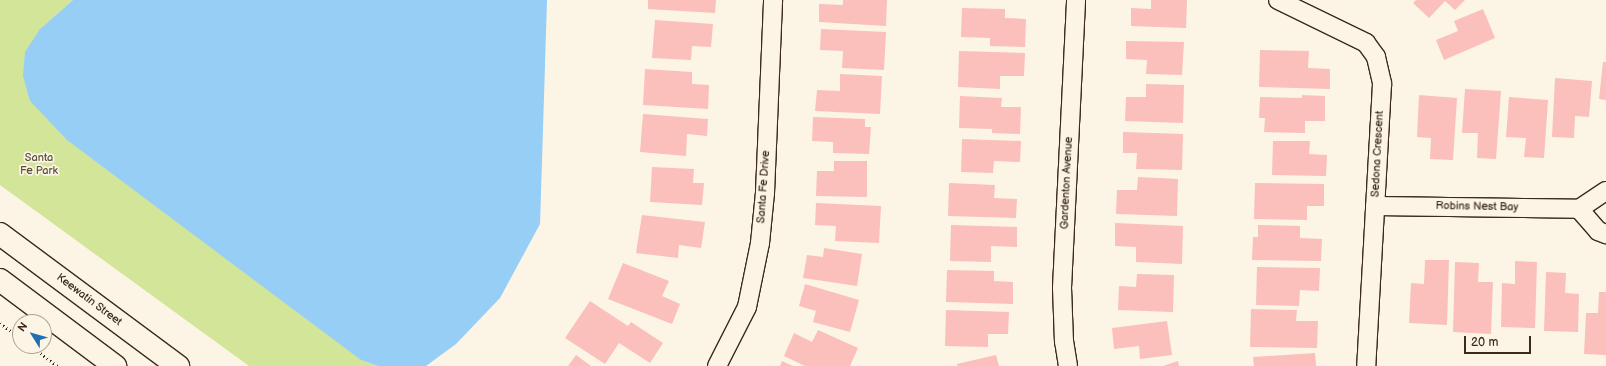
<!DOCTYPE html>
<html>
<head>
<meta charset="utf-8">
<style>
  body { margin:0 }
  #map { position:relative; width:1606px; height:366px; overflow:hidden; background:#fcf5e5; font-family:"Balsamiq Sans",sans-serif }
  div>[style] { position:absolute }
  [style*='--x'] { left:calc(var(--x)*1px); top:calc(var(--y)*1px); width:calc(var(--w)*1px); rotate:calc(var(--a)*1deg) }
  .green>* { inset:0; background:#d2e599 }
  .water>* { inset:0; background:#97cef6 }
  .building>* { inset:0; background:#fbbfbc }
  .path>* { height:2.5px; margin-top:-1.25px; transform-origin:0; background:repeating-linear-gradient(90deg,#3b2a1e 0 1px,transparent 0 4px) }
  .roads { filter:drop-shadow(1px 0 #3b2a1e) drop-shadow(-1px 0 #3b2a1e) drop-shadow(0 1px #3b2a1e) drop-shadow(0 -1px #3b2a1e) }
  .street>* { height:18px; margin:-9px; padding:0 9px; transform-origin:9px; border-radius:9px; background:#fcf5e5 }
  .secondary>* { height:22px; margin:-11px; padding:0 11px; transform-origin:11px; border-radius:11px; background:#fcf5e5 }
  span { translate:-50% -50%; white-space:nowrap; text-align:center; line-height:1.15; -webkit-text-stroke:3.5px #fcf5e5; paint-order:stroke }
  .street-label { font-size:11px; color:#3b2a1e }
  .park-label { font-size:11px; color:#594f37 }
  .north { position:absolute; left:12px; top:314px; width:40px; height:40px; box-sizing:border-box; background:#fcf5e5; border:1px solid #afa495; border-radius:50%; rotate:307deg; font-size:11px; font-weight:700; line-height:16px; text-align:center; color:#3b2a1e }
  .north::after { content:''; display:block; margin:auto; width:14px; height:18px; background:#1f6fb2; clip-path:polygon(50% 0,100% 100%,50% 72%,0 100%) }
  .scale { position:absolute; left:1464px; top:336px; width:67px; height:18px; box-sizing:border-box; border:2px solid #3b2a1e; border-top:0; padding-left:5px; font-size:12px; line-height:14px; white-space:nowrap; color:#3b2a1e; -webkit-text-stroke:3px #fcf5e5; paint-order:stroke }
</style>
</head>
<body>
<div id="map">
  <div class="green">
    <i style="clip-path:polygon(0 0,73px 0,40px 29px,361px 360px,378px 366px,249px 366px,0 185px)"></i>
  </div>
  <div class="water">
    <i style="clip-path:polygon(73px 0,547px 0,540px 224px,500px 298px,456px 344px,426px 366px,378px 366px,361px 360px,67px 140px,30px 101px,23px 76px,25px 52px,40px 29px)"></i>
  </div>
  <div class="building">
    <i style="clip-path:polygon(648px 0,716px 0,715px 13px,648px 9px)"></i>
    <i style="clip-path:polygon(843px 0,887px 0,886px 26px,819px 22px,819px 4px,843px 5px)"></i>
    <i style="clip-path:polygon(1151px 0,1187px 0,1186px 28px,1131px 26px,1131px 8px,1151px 9px)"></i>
    <i style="clip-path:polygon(1416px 0,1465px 0,1455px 10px,1445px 1px,1429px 18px,1413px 3px)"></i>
    <i style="clip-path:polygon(962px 8px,1005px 9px,1005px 18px,1026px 19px,1025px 47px,990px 46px,990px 38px,961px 37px)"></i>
    <i style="clip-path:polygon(1483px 9px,1495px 38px,1444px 60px,1436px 40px,1458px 31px,1454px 21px)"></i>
    <i style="clip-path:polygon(655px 20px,713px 24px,711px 47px,692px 46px,691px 60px,652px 58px)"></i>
    <i style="clip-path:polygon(821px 29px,886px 32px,884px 70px,842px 68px,843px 51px,820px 50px)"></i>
    <i style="clip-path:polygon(1126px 41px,1184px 42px,1182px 75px,1146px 74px,1147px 60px,1126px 59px)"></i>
    <i style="clip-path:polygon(1260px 50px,1309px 51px,1308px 68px,1330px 69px,1330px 89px,1259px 87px)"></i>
    <i style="clip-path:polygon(959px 51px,1025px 53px,1024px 76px,1000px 76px,1000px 89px,958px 87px)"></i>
    <i style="clip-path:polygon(1603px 62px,1606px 62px,1606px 100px,1599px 99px)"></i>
    <i style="clip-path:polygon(645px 69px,692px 72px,692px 84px,709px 85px,708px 109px,643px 105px)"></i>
    <i style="clip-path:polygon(840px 74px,882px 76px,880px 114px,815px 111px,817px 90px,840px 91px)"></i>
    <i style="clip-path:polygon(1555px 78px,1592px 81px,1589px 117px,1575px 116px,1574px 138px,1552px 137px)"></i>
    <i style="clip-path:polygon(1146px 84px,1184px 85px,1183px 123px,1125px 121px,1126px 97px,1146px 97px)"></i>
    <i style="clip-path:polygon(1465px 89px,1501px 91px,1496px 159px,1477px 158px,1478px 133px,1462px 133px)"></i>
    <i style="clip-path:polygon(1302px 95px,1325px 96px,1325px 121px,1305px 121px,1305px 133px,1264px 132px,1265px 118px,1259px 118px,1260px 97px,1302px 98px)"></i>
    <i style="clip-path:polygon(1419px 95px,1457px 98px,1453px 160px,1430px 159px,1431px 138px,1417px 137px)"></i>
    <i style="clip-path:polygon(960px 96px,1002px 98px,1001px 107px,1021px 107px,1020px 134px,992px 133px,992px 129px,959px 128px)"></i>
    <i style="clip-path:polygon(1509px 97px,1548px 100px,1544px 158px,1524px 157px,1526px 138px,1506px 137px)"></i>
    <i style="clip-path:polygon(643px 114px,708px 119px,707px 136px,687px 134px,686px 156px,640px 152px)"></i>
    <i style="clip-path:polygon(813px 117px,865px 119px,865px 127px,871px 127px,869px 154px,833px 153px,833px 142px,812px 141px)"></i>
    <i style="clip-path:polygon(1123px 132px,1183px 134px,1182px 170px,1136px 169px,1137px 153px,1123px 153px)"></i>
    <i style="clip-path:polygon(962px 139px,1021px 141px,1020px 162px,994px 161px,993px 173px,961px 172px)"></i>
    <i style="clip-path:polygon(1273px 141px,1310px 141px,1309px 154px,1327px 155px,1326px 176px,1272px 175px)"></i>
    <i style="clip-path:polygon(834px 161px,867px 161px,867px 197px,816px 196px,817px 171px,834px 171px)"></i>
    <i style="clip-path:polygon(652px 167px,694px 169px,693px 183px,704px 183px,702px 205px,650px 202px)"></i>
    <i style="clip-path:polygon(1138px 177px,1178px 179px,1177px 216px,1116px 214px,1117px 190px,1137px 190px)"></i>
    <i style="clip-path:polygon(949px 183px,995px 185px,994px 198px,1017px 199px,1016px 218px,948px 216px)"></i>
    <i style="clip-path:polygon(1255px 183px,1324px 184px,1324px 206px,1307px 206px,1307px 220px,1254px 219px)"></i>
    <i style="clip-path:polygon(816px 203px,881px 206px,879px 243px,835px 241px,836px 226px,815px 225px)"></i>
    <i style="clip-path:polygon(642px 215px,705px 222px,701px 248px,679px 245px,678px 258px,636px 253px)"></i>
    <i style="clip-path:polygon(1115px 223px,1183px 226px,1182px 264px,1136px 262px,1136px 247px,1115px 246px)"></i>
    <i style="clip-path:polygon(951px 225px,1017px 227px,1017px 247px,991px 246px,991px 262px,950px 261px)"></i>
    <i style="clip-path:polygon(1258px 225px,1300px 226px,1300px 238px,1322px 239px,1321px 261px,1252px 260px,1253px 237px,1258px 237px)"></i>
    <i style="clip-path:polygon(824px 248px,862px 254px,857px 286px,803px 278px,807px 255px,823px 257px)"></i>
    <i style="clip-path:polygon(1425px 260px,1449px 260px,1447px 325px,1409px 323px,1411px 283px,1424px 284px)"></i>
    <i style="clip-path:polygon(1515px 261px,1537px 262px,1535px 328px,1501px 327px,1502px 283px,1515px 284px)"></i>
    <i style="clip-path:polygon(1455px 262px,1479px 263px,1478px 282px,1493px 282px,1491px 334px,1453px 332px)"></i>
    <i style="clip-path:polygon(623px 263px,669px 281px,662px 296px,680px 304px,672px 324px,608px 299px)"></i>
    <i style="clip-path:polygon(1257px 267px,1320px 268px,1319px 291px,1300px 290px,1299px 306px,1256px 305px)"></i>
    <i style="clip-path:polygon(947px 270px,994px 271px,994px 281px,1013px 282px,1013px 304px,946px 302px)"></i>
    <i style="clip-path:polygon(1546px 272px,1566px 273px,1565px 293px,1579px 294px,1578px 332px,1544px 331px)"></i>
    <i style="clip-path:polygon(1137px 274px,1174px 275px,1173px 312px,1118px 310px,1119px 286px,1136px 287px)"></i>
    <i style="clip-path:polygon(805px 284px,859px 300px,850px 332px,813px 322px,816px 311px,799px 306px)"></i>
    <i style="clip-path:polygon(1599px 292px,1606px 292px,1606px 355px,1584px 354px,1586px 313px,1598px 313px)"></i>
    <i style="clip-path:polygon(590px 301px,628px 326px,631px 322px,663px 343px,650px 363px,619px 343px,605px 364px,565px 338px)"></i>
    <i style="clip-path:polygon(1251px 309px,1297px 310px,1296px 321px,1318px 321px,1317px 348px,1250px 347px)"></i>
    <i style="clip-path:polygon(946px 310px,1009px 312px,1008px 334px,988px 334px,988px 347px,945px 346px)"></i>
    <i style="clip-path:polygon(1167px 321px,1172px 355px,1140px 359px,1139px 346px,1114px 349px,1112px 328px)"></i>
    <i style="clip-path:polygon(818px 330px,858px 348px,850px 366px,805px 366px,784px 356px,794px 333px,812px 342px)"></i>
    <i style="clip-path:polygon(1315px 353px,1316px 366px,1254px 366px,1253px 357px)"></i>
    <i style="clip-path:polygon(576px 355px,591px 366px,568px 366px)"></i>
    <i style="clip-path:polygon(996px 355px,999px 366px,957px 366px,957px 364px)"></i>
    <i style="clip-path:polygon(782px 361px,793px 366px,780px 366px)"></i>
    <i style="clip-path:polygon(1178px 361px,1179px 366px,1163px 366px)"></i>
  </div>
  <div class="path">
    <i style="--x:0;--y:323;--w:25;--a:37"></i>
    <i style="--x:31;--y:346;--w:34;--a:37"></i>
  </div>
  <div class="roads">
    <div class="street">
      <i style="--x:1278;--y:0;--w:98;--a:26"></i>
      <i style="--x:1366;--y:43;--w:17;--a:54"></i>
      <i style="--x:1376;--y:57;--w:28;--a:77"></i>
      <i style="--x:1382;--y:84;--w:282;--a:93.2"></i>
      <i style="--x:1375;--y:206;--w:204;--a:0.8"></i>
      <i style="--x:1579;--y:209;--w:32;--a:-34"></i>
      <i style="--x:1579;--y:209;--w:29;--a:49"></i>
      <i style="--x:1598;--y:231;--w:9;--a:21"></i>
      <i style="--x:717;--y:366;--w:66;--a:-63"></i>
      <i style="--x:747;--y:307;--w:65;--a:-78.5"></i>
      <i style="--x:760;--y:243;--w:50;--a:-84.3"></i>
      <i style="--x:765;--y:193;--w:193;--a:-87.6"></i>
      <i style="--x:1068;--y:366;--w:24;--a:-99"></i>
      <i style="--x:1064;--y:342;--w:54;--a:-92.1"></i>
      <i style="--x:1062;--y:288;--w:288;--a:-87.2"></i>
    </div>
    <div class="secondary">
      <i style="--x:0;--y:234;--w:222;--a:36.6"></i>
      <i style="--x:0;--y:280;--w:144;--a:36.8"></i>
    </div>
  </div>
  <div class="street-label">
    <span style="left:1378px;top:154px;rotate:-87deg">Sedona Crescent</span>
    <span style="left:1067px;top:183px;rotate:-87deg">Gardenton Avenue</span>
    <span style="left:764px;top:187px;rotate:-86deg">Santa Fe Drive</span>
    <span style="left:1477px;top:207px;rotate:1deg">Robins Nest Bay</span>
    <span style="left:89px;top:300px;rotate:37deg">Keewatin Street</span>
  </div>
  <div class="park-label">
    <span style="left:39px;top:165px">Santa<br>Fe Park</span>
  </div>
  <div class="north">N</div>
  <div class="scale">20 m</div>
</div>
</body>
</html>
